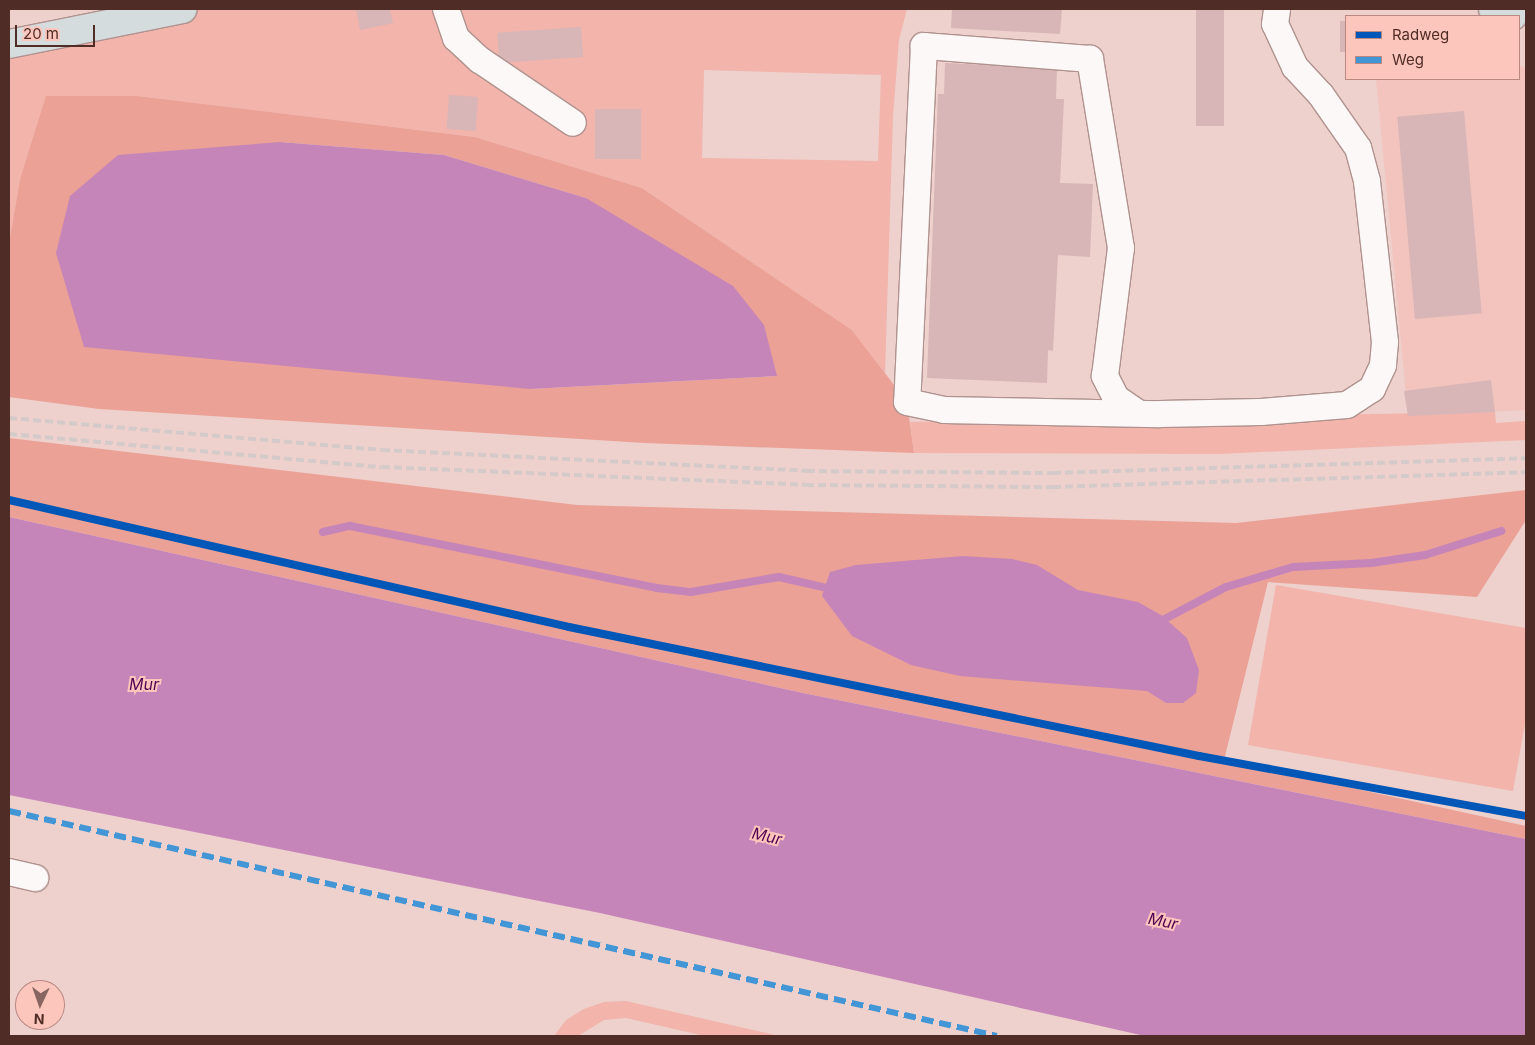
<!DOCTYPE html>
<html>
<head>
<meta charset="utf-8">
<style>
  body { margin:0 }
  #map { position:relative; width:1535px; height:1045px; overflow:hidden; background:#eed0cc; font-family:Inter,sans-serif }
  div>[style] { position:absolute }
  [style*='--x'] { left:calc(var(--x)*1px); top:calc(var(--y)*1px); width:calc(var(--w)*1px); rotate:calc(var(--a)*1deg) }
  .built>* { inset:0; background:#f2c4bd }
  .green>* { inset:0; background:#f2b4ab }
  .forest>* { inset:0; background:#eba196 }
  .water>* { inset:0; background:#c685b8 }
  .stream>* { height:8px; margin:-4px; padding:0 4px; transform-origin:4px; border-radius:4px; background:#c685b8 }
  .building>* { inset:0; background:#d8b5b7; transform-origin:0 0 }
  .roads { filter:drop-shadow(1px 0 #af928e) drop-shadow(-1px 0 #af928e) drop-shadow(0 1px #af928e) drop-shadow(0 -1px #af928e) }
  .minor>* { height:26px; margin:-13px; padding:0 13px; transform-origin:13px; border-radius:13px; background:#fcf8f7 }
  .major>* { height:28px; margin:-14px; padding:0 14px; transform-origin:14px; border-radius:14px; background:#d5dcdd }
  .rail>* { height:4px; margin-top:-2px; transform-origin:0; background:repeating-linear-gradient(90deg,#d4cac9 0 8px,transparent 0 12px) }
  .quiet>* { height:6px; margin-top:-3px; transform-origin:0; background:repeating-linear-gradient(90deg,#4296d6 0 12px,transparent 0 18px) }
  .cycleway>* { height:8px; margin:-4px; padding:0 4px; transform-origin:4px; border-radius:4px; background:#0057b8 }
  span { translate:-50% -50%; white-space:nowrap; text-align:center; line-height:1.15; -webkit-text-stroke:4px #fdc6bd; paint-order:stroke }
  .water-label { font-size:16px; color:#530451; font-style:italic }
  .frame { position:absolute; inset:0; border:10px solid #502c26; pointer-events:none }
  .legend { position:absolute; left:1345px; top:15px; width:175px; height:65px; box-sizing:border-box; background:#fdc6bd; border:1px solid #b88881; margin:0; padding:6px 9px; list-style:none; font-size:15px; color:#502c26 }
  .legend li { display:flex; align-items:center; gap:10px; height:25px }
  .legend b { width:25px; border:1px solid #b88881 }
  .north { position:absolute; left:15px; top:980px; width:50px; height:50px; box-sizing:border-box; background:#fdc6bd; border:1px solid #b88881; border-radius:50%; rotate:183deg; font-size:14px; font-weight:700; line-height:20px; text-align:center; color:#502c26 }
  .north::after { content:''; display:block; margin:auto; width:18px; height:22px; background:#876560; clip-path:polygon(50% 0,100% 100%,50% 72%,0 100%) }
  .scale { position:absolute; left:15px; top:25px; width:80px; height:22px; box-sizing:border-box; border:2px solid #502c26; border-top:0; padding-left:6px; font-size:15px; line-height:18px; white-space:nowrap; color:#502c26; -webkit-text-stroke:4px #fdc6bd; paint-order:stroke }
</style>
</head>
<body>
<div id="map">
  <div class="built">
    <i style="clip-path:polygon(1519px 65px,1526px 68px,1526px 410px,1408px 416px,1376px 79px,1519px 79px)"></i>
  </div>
  <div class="green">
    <i style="clip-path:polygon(evenodd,182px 9px,907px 9px,899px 40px,893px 116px,885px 373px,852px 330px,642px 188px,475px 137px,138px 96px,47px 96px,20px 179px,9px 243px,9px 44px,182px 9px,704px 70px,881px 75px,878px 161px,702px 158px,704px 70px)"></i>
    <i style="clip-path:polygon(1495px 412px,1496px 423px,1526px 421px,1526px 440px,1218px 454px,914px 453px,910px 422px)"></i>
    <i style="clip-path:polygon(1276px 585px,1526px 628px,1526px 718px,1513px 791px,1248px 745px)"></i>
    <i style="clip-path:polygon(626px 1001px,779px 1036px,705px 1036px,626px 1018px,604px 1020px,578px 1036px,554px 1036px,566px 1020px,584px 1009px,604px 1002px)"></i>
  </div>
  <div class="forest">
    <i style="clip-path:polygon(evenodd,46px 96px,138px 96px,475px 137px,642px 188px,852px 330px,907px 402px,914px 453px,645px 443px,99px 409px,9px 397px,9px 243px,20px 179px,46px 96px,280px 142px,444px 155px,586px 198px,777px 376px,530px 389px,280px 142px)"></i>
    <i style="clip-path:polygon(9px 438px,577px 505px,1236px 523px,1526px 490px,1526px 520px,1477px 597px,1268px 582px,1224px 760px,1526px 826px,1526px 839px,803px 693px,9px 517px)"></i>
  </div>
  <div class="water">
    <i style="clip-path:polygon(280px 142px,444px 155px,586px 198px,733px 286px,764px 325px,777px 376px,530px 389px,84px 347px,56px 253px,70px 196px,118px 155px)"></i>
    <i style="clip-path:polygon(9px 517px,803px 693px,1526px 839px,1526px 1036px,1145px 1036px,600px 913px,9px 795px)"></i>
    <i style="clip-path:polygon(963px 556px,1012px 559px,1037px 565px,1078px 590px,1138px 602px,1161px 615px,1187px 638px,1199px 670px,1196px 693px,1183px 703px,1166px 703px,1147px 691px,960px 676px,911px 665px,852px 636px,822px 596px,830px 572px,856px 565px)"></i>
  </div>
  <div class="stream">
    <i style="--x:323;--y:532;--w:28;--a:-13"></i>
    <i style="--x:350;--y:526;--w:313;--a:11.4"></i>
    <i style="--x:657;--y:588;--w:34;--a:7"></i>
    <i style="--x:691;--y:592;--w:89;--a:-9.7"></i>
    <i style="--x:779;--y:577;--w:53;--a:13"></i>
    <i style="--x:1157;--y:623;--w:78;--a:-27.6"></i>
    <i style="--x:1226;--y:587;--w:70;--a:-16.6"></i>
    <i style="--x:1293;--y:567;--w:78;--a:-2.9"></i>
    <i style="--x:1371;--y:563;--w:55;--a:-8.4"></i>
    <i style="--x:1425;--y:555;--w:80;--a:-17.5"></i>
  </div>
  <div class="building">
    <i style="clip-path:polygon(356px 9px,390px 9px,393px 23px,360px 30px)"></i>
    <i style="clip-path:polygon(952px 9px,1062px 9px,1060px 34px,951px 28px)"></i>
    <i style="left:1196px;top:9px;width:28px;height:117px"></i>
    <i style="left:1340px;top:21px;width:6px;height:31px"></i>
    <i style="left:581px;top:27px;width:30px;height:84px;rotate:86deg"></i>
    <i style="clip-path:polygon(945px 63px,1057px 68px,1056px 99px,1064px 99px,1060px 183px,1093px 184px,1090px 257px,1058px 255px,1053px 351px,1048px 350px,1047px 383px,927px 378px,938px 94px,944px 94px)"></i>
    <i style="left:449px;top:95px;width:29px;height:34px;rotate:4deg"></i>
    <i style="left:641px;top:109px;width:50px;height:46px;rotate:90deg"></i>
    <i style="left:1464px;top:111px;width:203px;height:67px;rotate:85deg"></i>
    <i style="clip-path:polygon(1491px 380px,1495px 412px,1408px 416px,1404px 391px)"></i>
  </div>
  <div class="roads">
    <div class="minor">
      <i style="--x:446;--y:9;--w:31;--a:71"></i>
      <i style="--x:456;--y:38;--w:33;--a:43"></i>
      <i style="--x:480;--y:60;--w:112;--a:34.1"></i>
      <i style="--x:1135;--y:411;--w:23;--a:-146"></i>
      <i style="--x:1116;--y:398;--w:25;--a:-117"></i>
      <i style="--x:1105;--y:376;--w:129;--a:-82.9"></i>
      <i style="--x:1121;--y:248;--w:192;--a:-99.3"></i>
      <i style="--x:1090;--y:59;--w:167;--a:-175.5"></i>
      <i style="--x:924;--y:46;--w:356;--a:92.7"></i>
      <i style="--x:907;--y:402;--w:38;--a:12"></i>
      <i style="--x:944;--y:410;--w:216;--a:1.1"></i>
      <i style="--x:1160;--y:414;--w:101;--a:-1.1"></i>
      <i style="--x:1261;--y:412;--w:86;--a:-4.7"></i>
      <i style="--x:1347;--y:405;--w:30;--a:-33"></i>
      <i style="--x:1372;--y:389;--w:26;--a:-65"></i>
      <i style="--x:1383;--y:365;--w:23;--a:-85"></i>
      <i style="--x:1385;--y:342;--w:162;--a:-96.4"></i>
      <i style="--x:1367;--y:181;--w:34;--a:-105"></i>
      <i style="--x:1358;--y:148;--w:65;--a:-124.9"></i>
      <i style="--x:1321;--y:95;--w:38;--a:-133"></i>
      <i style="--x:1295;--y:67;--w:47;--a:-114.9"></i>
      <i style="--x:1275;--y:24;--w:15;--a:-82"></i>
      <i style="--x:9;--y:872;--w:27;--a:13"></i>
    </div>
    <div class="major">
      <i style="--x:1493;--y:9;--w:21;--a:19"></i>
      <i style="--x:9;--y:44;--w:177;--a:-11.4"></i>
    </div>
  </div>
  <div class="rail">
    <i style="--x:9;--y:418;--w:374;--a:4.9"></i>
    <i style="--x:382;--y:450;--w:426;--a:2.8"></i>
    <i style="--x:807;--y:471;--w:246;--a:0.5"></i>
    <i style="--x:1053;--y:473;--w:473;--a:-1.8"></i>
    <i style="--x:9;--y:434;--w:374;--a:5.1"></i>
    <i style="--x:382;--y:467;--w:424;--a:2.4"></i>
    <i style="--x:806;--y:485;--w:247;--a:0.5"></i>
    <i style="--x:1053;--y:487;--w:473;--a:-1.8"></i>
  </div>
  <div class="quiet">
    <i style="--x:9;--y:811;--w:1013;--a:12.83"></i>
  </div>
  <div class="cycleway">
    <i style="--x:9;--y:500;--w:574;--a:12.78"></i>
    <i style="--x:569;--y:627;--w:643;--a:11.57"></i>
    <i style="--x:1199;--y:756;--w:332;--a:10.4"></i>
  </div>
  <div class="water-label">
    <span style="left:144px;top:684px">Mur</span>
    <span style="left:767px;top:836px;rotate:13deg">Mur</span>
    <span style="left:1163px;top:921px;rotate:12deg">Mur</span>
  </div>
  <div class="frame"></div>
  <ul class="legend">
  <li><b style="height:6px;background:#0057b8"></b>Radweg</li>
  <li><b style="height:6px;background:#4296d6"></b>Weg</li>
  </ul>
  <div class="north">N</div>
  <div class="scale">20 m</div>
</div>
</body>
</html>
